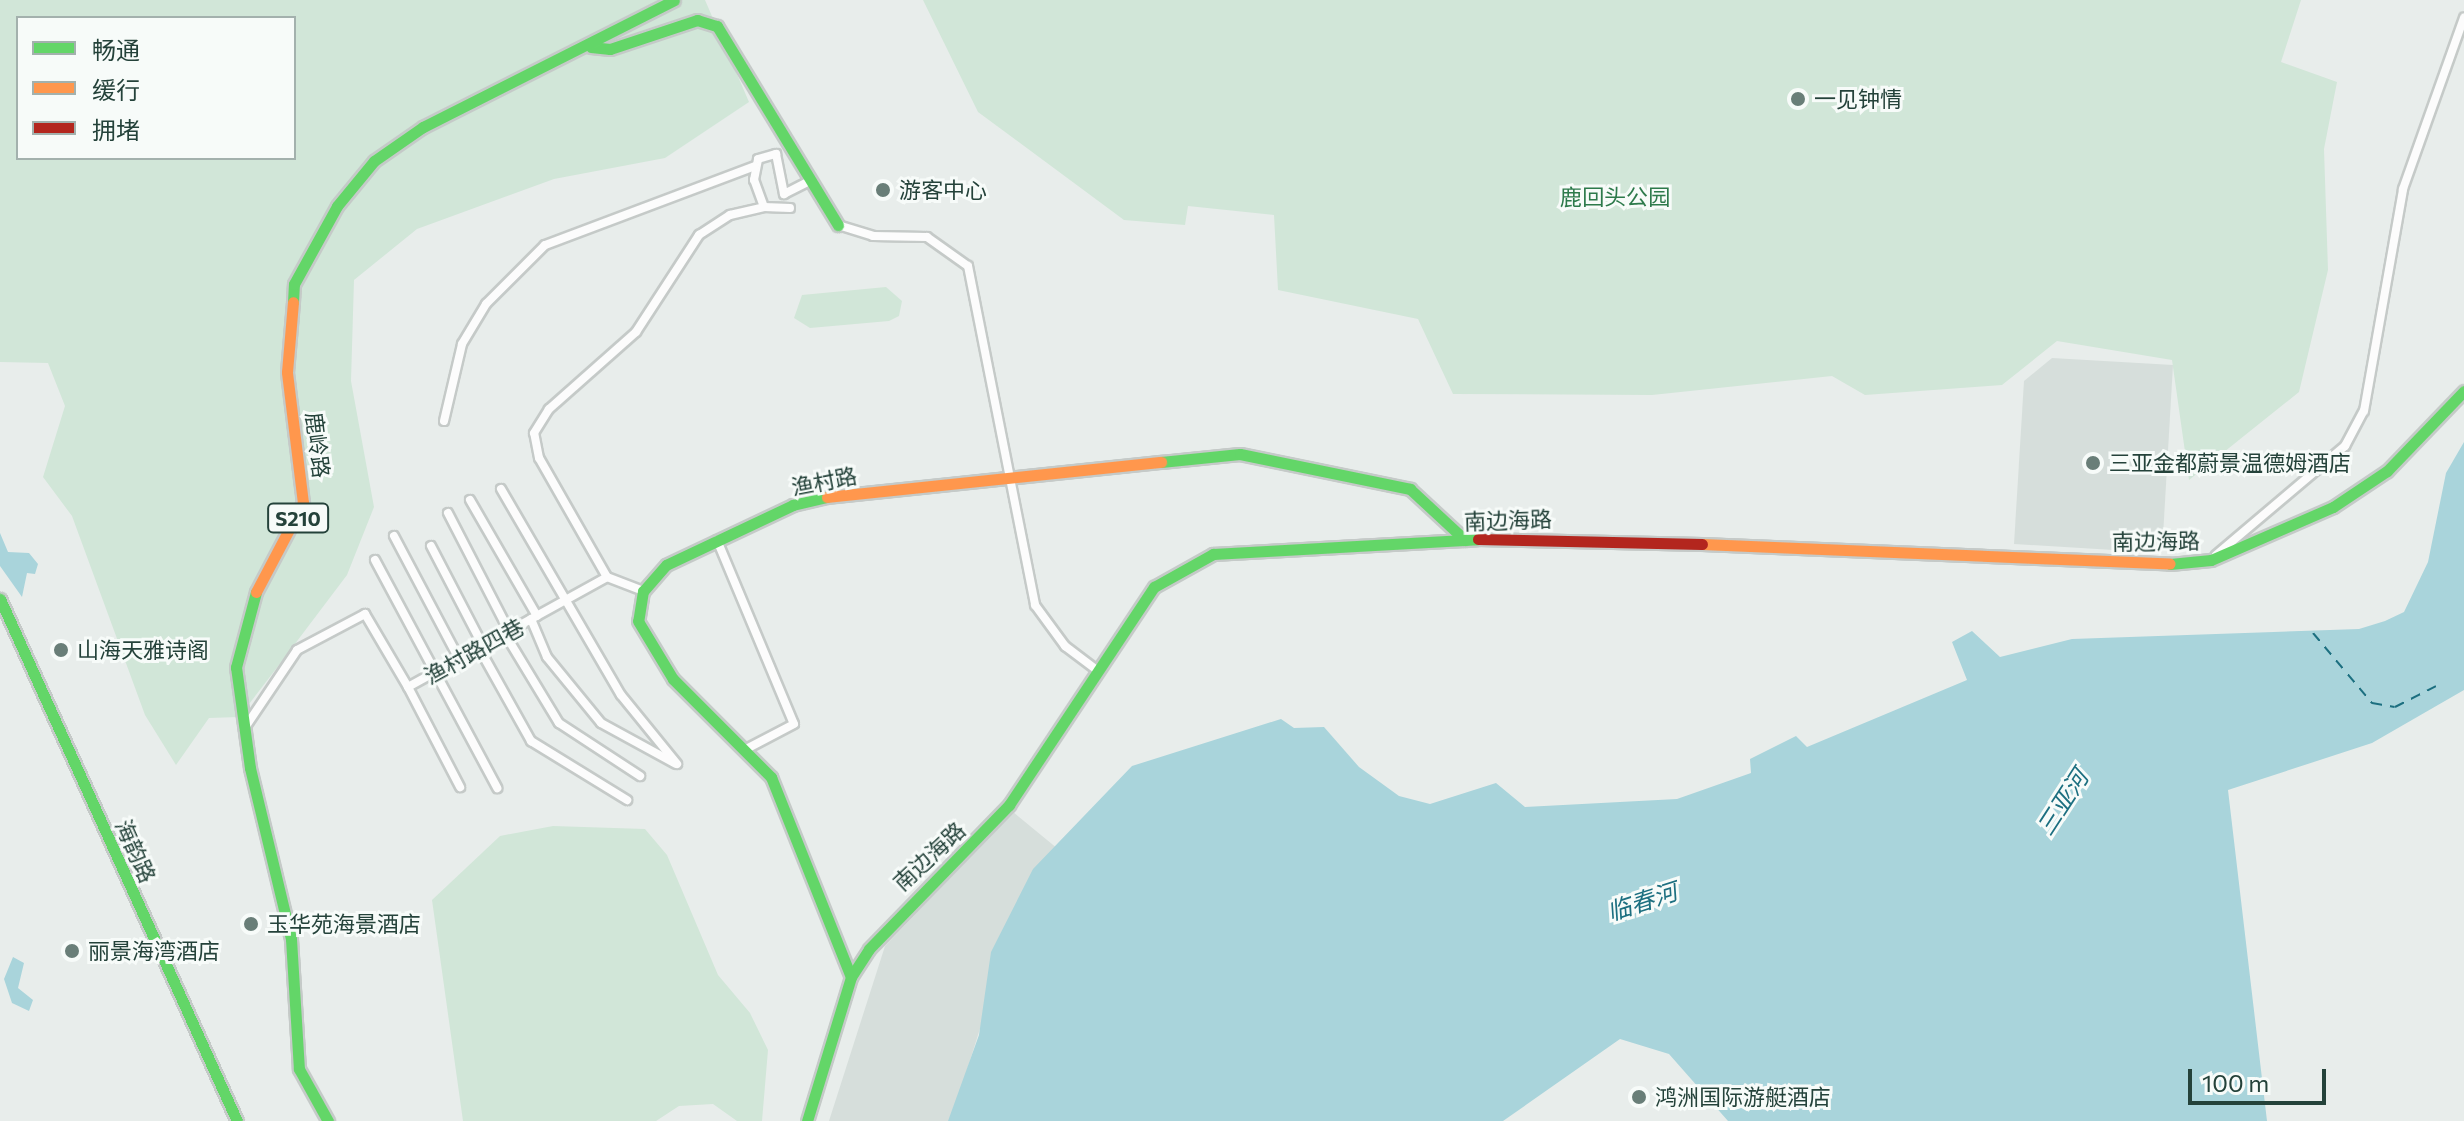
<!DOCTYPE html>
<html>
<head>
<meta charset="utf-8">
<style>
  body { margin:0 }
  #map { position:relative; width:2464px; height:1121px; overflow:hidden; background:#e8edeb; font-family:Commissioner,"Noto Sans SC",sans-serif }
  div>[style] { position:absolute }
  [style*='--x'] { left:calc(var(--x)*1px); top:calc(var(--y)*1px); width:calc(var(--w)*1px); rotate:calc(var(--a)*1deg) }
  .built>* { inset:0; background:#d6dedb }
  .green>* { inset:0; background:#d1e6d8 }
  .water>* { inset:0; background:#a9d4db }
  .ferry>* { height:2px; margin-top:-1px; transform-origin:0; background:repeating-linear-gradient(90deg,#1c6f80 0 10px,transparent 0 18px) }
  .roads { filter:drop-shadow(2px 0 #c5cac8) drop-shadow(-2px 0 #c5cac8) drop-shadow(0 2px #c5cac8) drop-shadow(0 -2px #c5cac8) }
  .street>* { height:8px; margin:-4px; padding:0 4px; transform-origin:4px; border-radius:4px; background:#fcfcfc }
  .fast>* { height:11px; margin:-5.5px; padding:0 5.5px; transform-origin:5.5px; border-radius:5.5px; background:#63d668 }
  .slow>* { height:11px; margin:-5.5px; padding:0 5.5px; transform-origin:5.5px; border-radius:5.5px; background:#ff974d }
  .jam>* { height:11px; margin:-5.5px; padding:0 5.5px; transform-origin:5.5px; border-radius:5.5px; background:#b3261e }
  .dots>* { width:22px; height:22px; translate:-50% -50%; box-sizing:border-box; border:4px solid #f7fbf9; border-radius:50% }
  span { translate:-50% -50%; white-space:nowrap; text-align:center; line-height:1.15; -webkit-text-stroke:6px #f7fbf9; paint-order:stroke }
  .shield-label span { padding:2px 6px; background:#f7fbf9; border:2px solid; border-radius:6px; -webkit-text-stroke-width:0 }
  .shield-label { font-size:20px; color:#24423a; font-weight:700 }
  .poi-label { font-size:22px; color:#24423a }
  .left { translate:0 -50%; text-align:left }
  .park-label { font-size:22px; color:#2d7a4b }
  .street-label { font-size:22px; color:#24423a }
  .water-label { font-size:24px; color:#1c6f80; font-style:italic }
  .legend { position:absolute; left:16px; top:16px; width:280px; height:144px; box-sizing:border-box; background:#f7fbf9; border:2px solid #a3b1ad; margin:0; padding:10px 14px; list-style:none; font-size:24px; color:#24423a }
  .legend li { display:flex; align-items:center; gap:16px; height:40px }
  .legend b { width:40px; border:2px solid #a3b1ad }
  .scale { position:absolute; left:2188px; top:1069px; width:138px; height:36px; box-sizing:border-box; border:4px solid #24423a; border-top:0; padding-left:10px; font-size:24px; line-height:28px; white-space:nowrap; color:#24423a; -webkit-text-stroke:6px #f7fbf9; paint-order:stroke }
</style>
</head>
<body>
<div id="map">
  <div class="built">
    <i style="clip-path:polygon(2052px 358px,2173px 365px,2162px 553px,2014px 544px,2024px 381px)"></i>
    <i style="clip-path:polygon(1013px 812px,1058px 849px,1010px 933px,951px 1121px,829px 1121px,885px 946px)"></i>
  </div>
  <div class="green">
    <i style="clip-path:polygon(evenodd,0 0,705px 0,749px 102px,665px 158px,554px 179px,417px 229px,354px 280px,351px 381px,374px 507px,347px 575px,279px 665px,239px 717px,209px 718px,176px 765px,145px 715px,72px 516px,43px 477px,65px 406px,48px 363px,0 362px,0 0,18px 18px,294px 18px,294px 158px,18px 158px,18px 18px)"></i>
    <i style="clip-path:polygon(923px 0,2301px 0,2281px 62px,2337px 82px,2324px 149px,2328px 270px,2299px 392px,2189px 480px,2172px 360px,2057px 341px,2002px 385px,1865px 395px,1832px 376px,1652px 395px,1453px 394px,1418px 319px,1278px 290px,1274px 215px,1188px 206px,1185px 225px,1124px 220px,978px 112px)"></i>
    <i style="clip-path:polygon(886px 287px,902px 301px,899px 316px,889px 321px,810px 328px,794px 318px,802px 295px)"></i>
    <i style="clip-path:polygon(553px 826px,645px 829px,667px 855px,718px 975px,750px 1013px,768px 1050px,762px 1121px,737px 1121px,713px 1104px,679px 1106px,656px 1121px,463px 1121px,432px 900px,500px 836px)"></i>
  </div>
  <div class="water">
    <i style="clip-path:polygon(2464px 442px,2464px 690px,2372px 743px,2228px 790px,2267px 1121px,1728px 1121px,1669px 1054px,1620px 1039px,1503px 1121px,948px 1121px,979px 1035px,991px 952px,1033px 869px,1132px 766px,1281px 719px,1294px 728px,1324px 727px,1359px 767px,1399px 796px,1430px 804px,1496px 783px,1525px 807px,1677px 799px,1751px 773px,1750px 759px,1796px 736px,1807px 747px,1967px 680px,1952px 642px,1972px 631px,2000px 657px,2072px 639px,2359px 629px,2385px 621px,2404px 612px,2428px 562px,2446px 473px)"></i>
    <i style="clip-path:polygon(0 533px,8px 552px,29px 553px,38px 564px,35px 574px,27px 573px,22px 597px,0 566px)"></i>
    <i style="clip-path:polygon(13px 957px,24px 963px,18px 988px,33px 1000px,29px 1011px,12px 1003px,4px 979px)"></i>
  </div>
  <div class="ferry">
    <i style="--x:2313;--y:633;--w:92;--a:49.9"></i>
    <i style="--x:2372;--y:703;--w:23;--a:10"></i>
    <i style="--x:2395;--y:707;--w:46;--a:-27.1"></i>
  </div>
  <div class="roads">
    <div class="street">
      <i style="--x:790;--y:208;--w:26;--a:-178"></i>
      <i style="--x:764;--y:207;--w:29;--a:-110"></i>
      <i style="--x:754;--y:180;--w:21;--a:-79"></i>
      <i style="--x:758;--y:159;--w:19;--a:-16"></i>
      <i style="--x:776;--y:154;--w:41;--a:78.7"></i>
      <i style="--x:784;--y:194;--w:29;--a:-27"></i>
      <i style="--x:838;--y:225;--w:37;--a:17"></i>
      <i style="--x:873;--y:236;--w:54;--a:1.1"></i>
      <i style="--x:927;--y:237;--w:50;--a:35.3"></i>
      <i style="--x:968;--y:266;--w:346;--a:78.8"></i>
      <i style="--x:1035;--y:605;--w:51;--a:53.8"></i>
      <i style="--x:1065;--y:646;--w:40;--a:37"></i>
      <i style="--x:444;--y:421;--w:79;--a:-76.8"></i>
      <i style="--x:462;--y:344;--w:47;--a:-59"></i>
      <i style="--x:486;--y:304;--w:83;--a:-45"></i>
      <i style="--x:545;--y:245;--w:224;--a:-20.6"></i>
      <i style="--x:501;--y:489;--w:238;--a:59.8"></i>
      <i style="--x:621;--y:695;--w:89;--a:50.9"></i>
      <i style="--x:470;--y:500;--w:134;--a:60"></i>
      <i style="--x:448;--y:513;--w:133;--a:62.7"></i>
      <i style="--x:394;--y:536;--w:139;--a:62.1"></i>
      <i style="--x:717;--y:540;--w:199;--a:67.3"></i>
      <i style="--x:794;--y:724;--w:52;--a:152.4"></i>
      <i style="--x:431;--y:546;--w:113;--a:62.5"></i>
      <i style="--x:2216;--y:555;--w:169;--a:-40.2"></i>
      <i style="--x:2345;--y:446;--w:40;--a:-62"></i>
      <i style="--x:2364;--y:411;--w:225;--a:-80"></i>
      <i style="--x:2403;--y:189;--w:182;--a:-70.4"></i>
      <i style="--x:375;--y:560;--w:259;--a:61.8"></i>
      <i style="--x:607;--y:577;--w:137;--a:-119.7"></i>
      <i style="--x:539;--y:458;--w:25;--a:-101"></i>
      <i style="--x:534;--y:433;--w:28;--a:-58"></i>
      <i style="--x:549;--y:409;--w:116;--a:-41.5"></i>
      <i style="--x:636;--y:332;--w:116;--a:-57"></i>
      <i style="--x:699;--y:235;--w:37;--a:-33"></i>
      <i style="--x:730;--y:215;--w:35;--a:-13"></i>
      <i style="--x:531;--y:619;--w:41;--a:67.2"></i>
      <i style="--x:547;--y:657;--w:85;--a:50.7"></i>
      <i style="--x:601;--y:723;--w:85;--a:28.7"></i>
      <i style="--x:505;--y:634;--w:104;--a:58.8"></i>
      <i style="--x:559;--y:723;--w:97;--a:33.2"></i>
      <i style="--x:479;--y:648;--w:107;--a:60.8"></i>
      <i style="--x:531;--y:741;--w:113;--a:31.6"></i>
      <i style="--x:408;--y:687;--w:113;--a:62.5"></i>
      <i style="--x:244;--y:729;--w:95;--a:-56.1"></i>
      <i style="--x:297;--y:650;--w:77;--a:-27.9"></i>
      <i style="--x:365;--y:614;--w:85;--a:59.5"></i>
      <i style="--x:408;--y:687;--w:227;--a:-28.9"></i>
      <i style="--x:607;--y:577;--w:39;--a:21"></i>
    </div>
    <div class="fast">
      <i style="--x:591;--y:47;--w:19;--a:6"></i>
      <i style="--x:610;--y:49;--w:92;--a:-18.4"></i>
      <i style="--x:697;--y:20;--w:21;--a:17"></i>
      <i style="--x:717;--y:26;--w:233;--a:58.7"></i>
      <i style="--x:293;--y:302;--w:18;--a:-87"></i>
      <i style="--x:294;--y:284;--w:89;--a:-61.1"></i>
      <i style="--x:337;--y:206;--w:58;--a:-50.6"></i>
      <i style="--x:374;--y:161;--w:60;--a:-34.8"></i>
      <i style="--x:423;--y:127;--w:281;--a:-26.8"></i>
      <i style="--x:1161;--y:462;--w:79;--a:-5.8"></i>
      <i style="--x:1240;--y:454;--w:174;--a:11.6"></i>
      <i style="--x:1410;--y:489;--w:75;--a:42.8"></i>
      <i style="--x:827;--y:497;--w:35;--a:167"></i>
      <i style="--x:793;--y:505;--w:140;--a:154.7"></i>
      <i style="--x:666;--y:565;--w:35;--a:131"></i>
      <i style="--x:643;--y:591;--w:30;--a:99"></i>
      <i style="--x:638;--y:621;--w:68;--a:58.9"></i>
      <i style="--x:673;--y:679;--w:139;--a:45"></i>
      <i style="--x:771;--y:777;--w:215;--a:68.2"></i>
      <i style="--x:2170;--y:564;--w:41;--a:-5.6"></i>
      <i style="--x:2211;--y:560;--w:133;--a:-23.5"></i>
      <i style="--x:2333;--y:507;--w:65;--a:-33.7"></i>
      <i style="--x:2387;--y:471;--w:111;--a:-46.1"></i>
      <i style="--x:256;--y:592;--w:78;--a:104.9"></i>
      <i style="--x:236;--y:667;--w:102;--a:82.1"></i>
      <i style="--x:250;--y:768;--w:176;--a:76.5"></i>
      <i style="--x:291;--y:939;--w:130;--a:86.5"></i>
      <i style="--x:299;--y:1069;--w:60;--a:60.9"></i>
      <i style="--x:0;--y:599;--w:573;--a:65.58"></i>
      <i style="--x:807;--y:1121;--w:151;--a:-73"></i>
      <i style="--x:851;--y:977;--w:33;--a:-57"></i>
      <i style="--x:869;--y:949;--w:201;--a:-45.8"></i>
      <i style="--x:1009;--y:805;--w:262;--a:-56.4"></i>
      <i style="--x:1154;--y:587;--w:68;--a:-29.2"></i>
      <i style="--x:1213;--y:554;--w:265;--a:-3.2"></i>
    </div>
    <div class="slow">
      <i style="--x:827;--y:497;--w:336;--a:-6"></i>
      <i style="--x:1702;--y:544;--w:468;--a:2.4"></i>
      <i style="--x:256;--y:592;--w:101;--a:-62.2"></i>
      <i style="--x:303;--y:503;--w:132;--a:-97"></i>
      <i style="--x:287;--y:372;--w:70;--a:-85.1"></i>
    </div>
    <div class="jam">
      <i style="--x:1478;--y:539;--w:224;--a:1.3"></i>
    </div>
  </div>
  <div class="dots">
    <i style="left:1798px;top:99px;background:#697e78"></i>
    <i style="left:883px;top:190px;background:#697e78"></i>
    <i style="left:2093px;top:463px;background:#697e78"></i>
    <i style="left:61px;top:650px;background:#697e78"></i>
    <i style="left:251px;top:924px;background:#697e78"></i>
    <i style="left:72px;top:951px;background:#697e78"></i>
    <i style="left:1639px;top:1097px;background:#697e78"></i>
  </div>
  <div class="shield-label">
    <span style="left:298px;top:518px">S210</span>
  </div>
  <div class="poi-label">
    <span class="left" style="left:1814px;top:99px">一见钟情</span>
    <span class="left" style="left:899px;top:190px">游客中心</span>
    <span class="left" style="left:2109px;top:463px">三亚金都蔚景温德姆酒店</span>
    <span class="left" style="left:77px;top:650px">山海天雅诗阁</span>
    <span class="left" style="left:267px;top:924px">玉华苑海景酒店</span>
    <span class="left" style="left:88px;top:951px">丽景海湾酒店</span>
    <span class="left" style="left:1655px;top:1097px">鸿洲国际游艇酒店</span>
  </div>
  <div class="park-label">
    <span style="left:1615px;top:197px">鹿回头公园</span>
  </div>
  <div class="street-label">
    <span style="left:318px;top:445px;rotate:83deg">鹿岭路</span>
    <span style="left:824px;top:481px;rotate:-11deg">渔村路</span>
    <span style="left:1508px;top:520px;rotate:-2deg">南边海路</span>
    <span style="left:2156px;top:541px;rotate:-1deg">南边海路</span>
    <span style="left:474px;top:651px;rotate:-29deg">渔村路四巷</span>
    <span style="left:136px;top:851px;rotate:66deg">海韵路</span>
    <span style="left:929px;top:856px;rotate:-43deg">南边海路</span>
  </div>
  <div class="water-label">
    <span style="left:2062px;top:802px;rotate:-57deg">三亚河</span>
    <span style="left:1642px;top:901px;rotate:-18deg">临春河</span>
  </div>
  <ul class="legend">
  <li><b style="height:10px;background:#63d668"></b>畅通</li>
  <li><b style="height:10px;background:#ff974d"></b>缓行</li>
  <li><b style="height:10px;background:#b3261e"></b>拥堵</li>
  </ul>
  <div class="scale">100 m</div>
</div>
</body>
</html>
